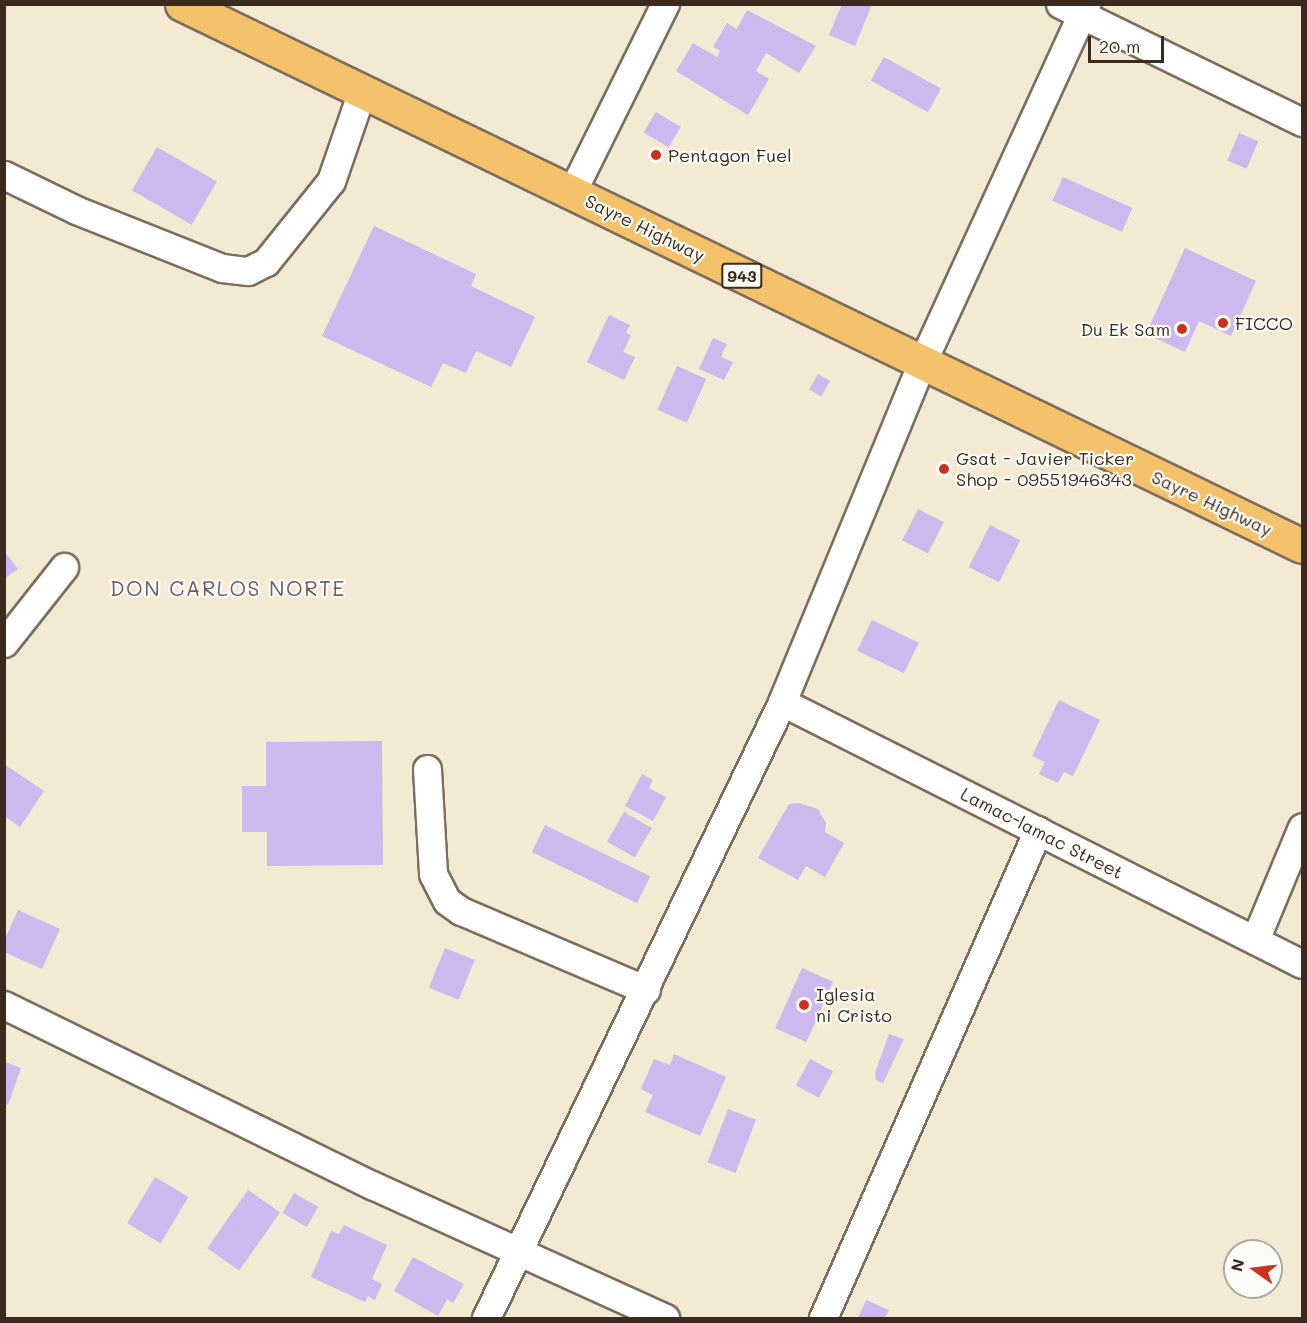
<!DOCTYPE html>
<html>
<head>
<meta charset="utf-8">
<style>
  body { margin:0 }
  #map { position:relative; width:1307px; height:1323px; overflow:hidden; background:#f4e9d2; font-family:Mali,sans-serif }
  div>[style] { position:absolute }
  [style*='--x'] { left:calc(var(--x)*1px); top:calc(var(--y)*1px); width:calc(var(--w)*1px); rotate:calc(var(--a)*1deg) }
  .building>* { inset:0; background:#ceb8ed; transform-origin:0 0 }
  .roads { filter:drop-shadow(2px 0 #7c6d5d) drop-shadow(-2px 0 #7c6d5d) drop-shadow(0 2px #7c6d5d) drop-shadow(0 -2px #7c6d5d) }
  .minor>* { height:27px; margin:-13.5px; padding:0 13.5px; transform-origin:13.5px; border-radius:13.5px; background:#fff }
  .highway>* { height:33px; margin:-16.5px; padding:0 16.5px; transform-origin:16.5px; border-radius:16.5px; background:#f3c26a }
  .dots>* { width:16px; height:16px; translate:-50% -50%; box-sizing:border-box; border:3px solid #fdfcf7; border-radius:50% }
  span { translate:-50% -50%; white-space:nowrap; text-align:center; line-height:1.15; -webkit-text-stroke:4.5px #fdfcf7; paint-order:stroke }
  .shield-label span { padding:2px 4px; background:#fdfcf7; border:2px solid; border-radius:4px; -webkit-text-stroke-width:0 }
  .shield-label { font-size:16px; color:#3b2a1e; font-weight:700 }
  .poi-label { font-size:18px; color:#3b2a1e }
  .left { translate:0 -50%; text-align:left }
  .right { translate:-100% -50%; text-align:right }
  .street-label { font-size:18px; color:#3b2a1e }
  .quarter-label { font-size:21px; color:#6e5c66; letter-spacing:1.5px }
  .frame { position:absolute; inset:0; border:6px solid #3b2a1e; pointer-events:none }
  .north { position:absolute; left:1223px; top:1239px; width:60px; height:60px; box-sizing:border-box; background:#fdfcf7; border:2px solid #afa8a0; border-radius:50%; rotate:284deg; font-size:16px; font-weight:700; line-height:24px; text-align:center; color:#3b2a1e }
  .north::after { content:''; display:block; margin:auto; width:21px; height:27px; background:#c8321e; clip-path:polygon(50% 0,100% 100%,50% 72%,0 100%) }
  .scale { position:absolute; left:1088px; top:36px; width:76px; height:27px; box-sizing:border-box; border:3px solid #3b2a1e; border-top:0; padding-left:8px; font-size:18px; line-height:21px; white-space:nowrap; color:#3b2a1e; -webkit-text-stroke:4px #fdfcf7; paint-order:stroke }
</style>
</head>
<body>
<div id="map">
  <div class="building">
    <i style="clip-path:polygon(842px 4px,872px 4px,855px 46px,829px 35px)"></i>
    <i style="clip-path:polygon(747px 10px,816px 46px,799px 73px,766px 53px,756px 71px,769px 79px,748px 115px,676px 71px,693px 43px,717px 57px,720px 51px,713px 47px,727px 23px,737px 29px)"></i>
    <i style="left:884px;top:57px;width:65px;height:27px;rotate:29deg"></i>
    <i style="left:656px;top:112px;width:29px;height:24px;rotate:31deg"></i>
    <i style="left:1239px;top:133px;width:21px;height:30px;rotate:23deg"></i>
    <i style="left:157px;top:147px;width:69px;height:50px;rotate:30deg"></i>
    <i style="left:1063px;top:177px;width:76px;height:26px;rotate:24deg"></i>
    <i style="clip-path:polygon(374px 226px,476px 274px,471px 286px,535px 317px,511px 367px,476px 351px,466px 373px,443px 363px,431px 387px,322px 336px)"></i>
    <i style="clip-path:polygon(1185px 248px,1256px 281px,1231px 336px,1199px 321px,1185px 352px,1146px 334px)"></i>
    <i style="clip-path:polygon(609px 315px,630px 325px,626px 333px,631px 335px,623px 352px,635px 357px,624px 380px,587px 362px)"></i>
    <i style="clip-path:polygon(713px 338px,727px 344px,721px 357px,733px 362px,724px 380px,699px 369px)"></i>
    <i style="left:677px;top:366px;width:32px;height:48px;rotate:24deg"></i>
    <i style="left:818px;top:374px;width:14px;height:18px;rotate:30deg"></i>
    <i style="left:918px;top:509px;width:29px;height:35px;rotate:27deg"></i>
    <i style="left:990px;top:525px;width:34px;height:47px;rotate:27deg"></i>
    <i style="clip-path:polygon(4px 551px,18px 569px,4px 579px)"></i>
    <i style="left:872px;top:620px;width:52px;height:34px;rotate:26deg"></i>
    <i style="clip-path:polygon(1059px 700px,1100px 720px,1073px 776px,1064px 772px,1058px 783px,1039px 774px,1045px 762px,1032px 756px)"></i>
    <i style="clip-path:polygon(382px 741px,383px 865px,267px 866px,267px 832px,242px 832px,242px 786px,266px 786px,266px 742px)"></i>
    <i style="clip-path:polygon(4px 764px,44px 791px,20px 827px,4px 816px)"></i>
    <i style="clip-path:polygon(642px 774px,653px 780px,649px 788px,666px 797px,653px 821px,625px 806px)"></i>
    <i style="clip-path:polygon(799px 803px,818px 809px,826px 823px,825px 832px,844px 843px,825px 877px,806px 866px,798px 880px,758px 858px,789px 804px)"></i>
    <i style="left:624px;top:812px;width:32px;height:34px;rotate:30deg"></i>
    <i style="left:545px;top:825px;width:117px;height:30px;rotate:26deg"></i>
    <i style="clip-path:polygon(18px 910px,60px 929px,42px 969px,4px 952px,4px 941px)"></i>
    <i style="left:445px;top:948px;width:32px;height:43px;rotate:22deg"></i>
    <i style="left:802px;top:968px;width:34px;height:66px;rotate:24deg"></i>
    <i style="clip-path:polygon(889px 1034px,904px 1039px,883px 1083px,876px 1080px,875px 1073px)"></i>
    <i style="clip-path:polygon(674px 1054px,726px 1077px,700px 1136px,645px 1112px,653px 1095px,641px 1089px,654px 1059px,670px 1065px)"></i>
    <i style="left:810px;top:1059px;width:26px;height:30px;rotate:28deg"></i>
    <i style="clip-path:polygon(5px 1062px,21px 1068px,8px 1105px,5px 1104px)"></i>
    <i style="left:728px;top:1109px;width:30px;height:57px;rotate:21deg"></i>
    <i style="left:155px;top:1177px;width:39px;height:54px;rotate:31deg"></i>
    <i style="left:248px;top:1190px;width:39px;height:71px;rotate:35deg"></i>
    <i style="left:294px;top:1193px;width:28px;height:23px;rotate:30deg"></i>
    <i style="clip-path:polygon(344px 1225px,387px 1245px,372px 1279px,382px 1284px,375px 1300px,368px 1296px,365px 1302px,311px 1277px,331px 1231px,339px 1234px)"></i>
    <i style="clip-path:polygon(413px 1257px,464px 1284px,453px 1303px,447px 1299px,438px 1316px,394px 1291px)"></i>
    <i style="clip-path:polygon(866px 1300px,889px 1310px,885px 1318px,858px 1318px)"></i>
  </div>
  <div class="roads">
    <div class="minor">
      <i style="--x:1060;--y:4;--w:269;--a:26"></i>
      <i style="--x:4;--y:175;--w:80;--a:25.9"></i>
      <i style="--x:76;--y:210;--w:157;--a:21.7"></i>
      <i style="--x:222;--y:268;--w:26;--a:7"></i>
      <i style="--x:248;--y:271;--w:20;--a:-27"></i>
      <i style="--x:266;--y:262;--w:104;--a:-51.3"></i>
      <i style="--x:331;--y:181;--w:95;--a:-71"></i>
      <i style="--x:572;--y:192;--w:210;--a:-63.7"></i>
      <i style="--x:4;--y:643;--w:97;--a:-51.7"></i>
      <i style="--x:782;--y:702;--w:582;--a:26.74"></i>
      <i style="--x:427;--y:769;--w:105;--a:86.7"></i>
      <i style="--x:433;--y:874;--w:30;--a:63"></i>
      <i style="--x:447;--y:901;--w:17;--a:36"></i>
      <i style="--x:461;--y:911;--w:201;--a:23.1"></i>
      <i style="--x:1255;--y:940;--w:122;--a:-67.4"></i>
      <i style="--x:4;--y:1005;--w:410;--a:26.1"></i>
      <i style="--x:372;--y:1185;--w:322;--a:24.4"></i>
      <i style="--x:486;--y:1318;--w:683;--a:-64.33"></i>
      <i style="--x:782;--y:702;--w:365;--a:-67.6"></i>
      <i style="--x:921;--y:365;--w:397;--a:-65.4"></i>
      <i style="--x:823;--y:1318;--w:533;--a:-66.22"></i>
    </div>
    <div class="highway">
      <i style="--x:182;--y:4;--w:1244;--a:25.82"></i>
    </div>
  </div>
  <div class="dots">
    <i style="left:656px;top:155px;background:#c8321e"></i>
    <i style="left:1223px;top:323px;background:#c8321e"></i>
    <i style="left:1182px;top:329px;background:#c8321e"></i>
    <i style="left:944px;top:469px;background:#c8321e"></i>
    <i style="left:804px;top:1005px;background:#c8321e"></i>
  </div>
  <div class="shield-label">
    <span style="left:742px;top:276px">943</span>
  </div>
  <div class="poi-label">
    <span class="left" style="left:668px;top:155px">Pentagon Fuel</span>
    <span class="left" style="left:1235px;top:323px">FICCO</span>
    <span class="right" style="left:1170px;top:329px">Du Ek Sam</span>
    <span class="left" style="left:956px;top:469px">Gsat - Javier Ticker<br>Shop - 09551946343</span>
    <span class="left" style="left:816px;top:1005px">Iglesia<br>ni Cristo</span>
  </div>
  <div class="street-label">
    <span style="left:645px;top:228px;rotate:26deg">Sayre Highway</span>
    <span style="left:1212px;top:503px;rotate:25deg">Sayre Highway</span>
    <span style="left:1042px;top:833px;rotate:27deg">Lamac-lamac Street</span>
  </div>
  <div class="quarter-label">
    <span style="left:228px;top:588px">DON CARLOS NORTE</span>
  </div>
  <div class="frame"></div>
  <div class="north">N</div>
  <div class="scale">20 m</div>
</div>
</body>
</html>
